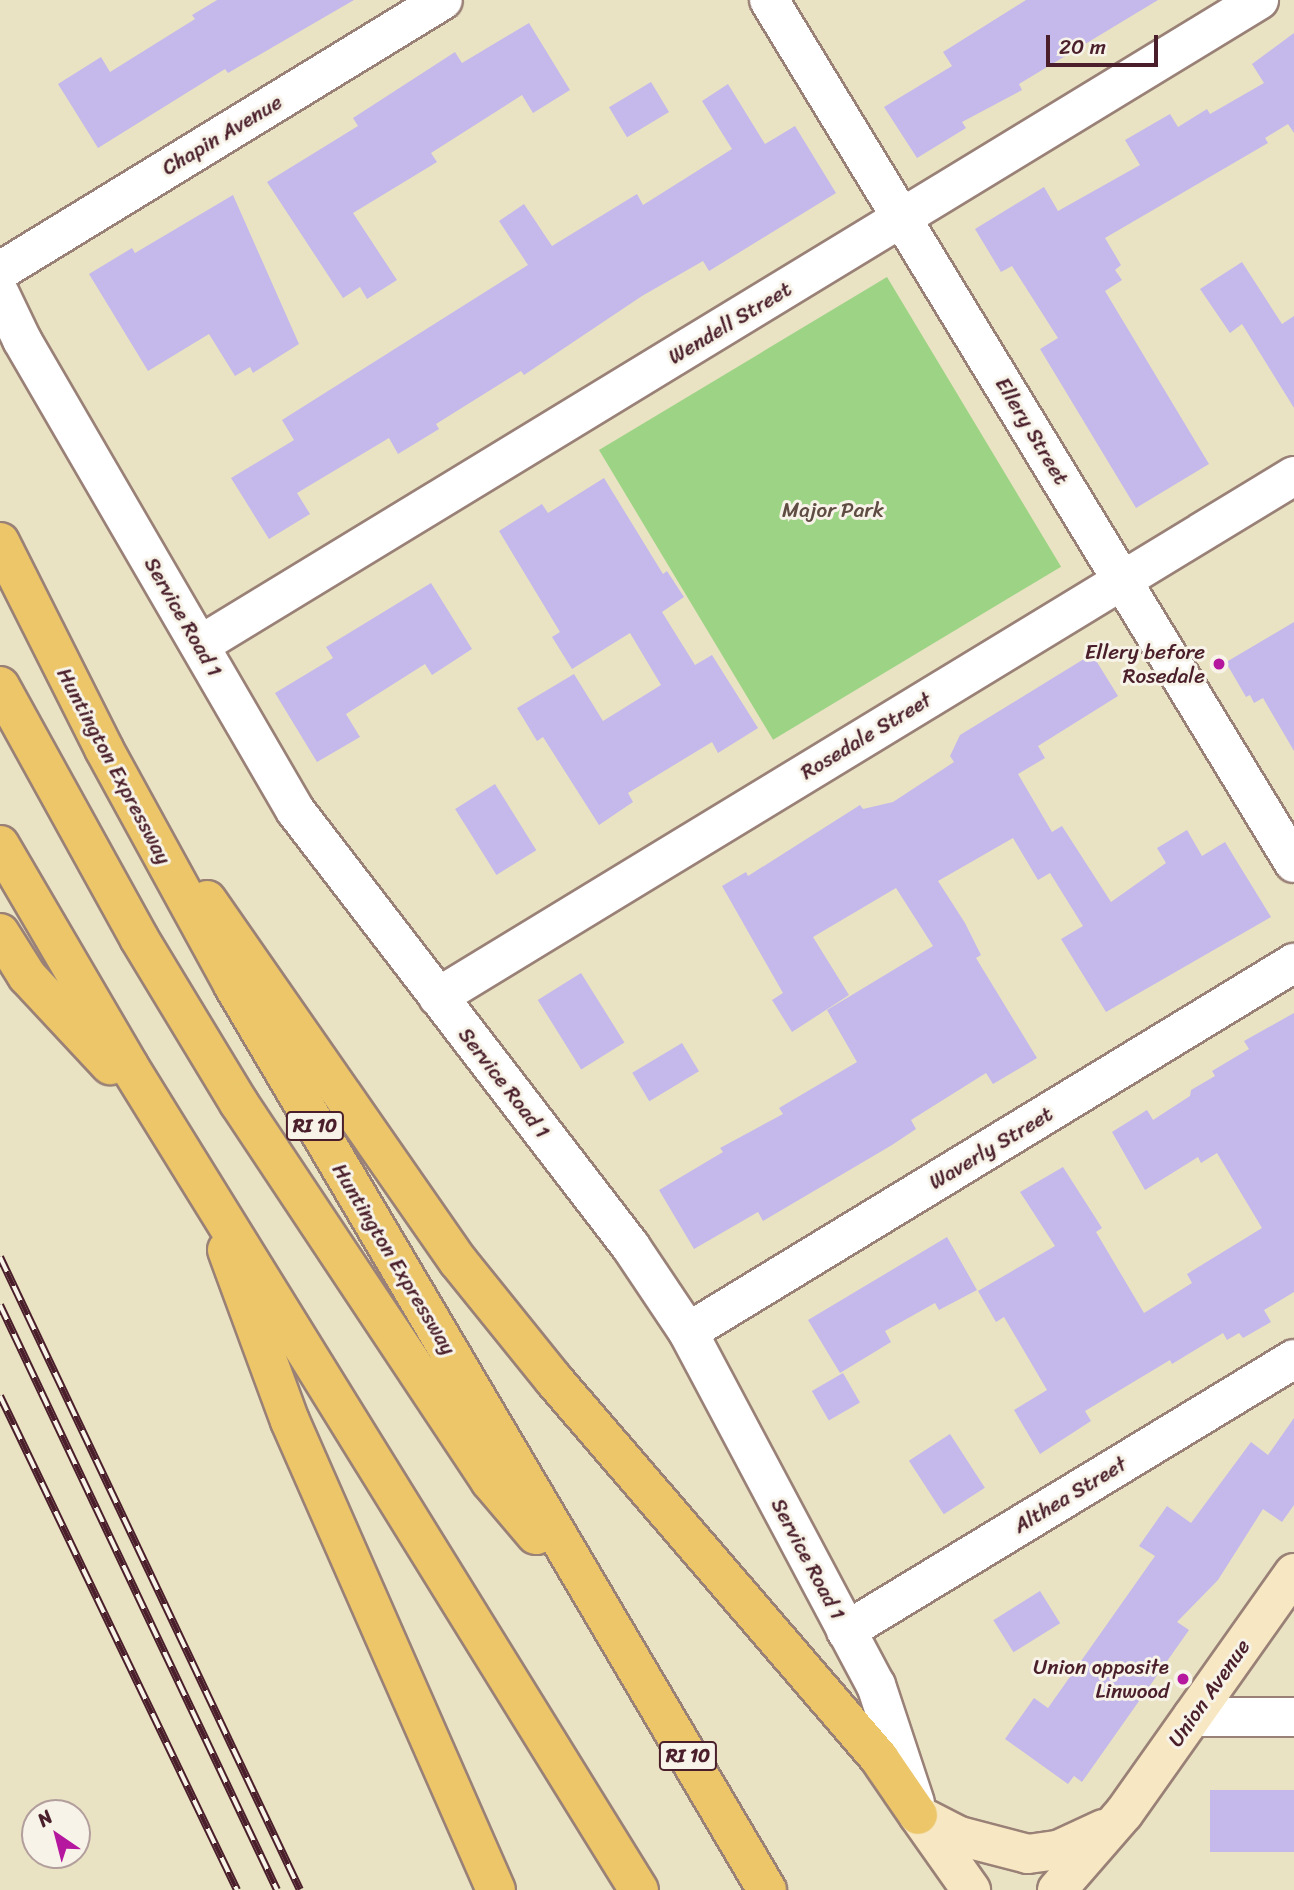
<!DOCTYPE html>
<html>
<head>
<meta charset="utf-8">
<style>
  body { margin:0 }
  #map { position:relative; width:1294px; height:1890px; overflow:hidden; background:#e9e3c3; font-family:Sriracha,sans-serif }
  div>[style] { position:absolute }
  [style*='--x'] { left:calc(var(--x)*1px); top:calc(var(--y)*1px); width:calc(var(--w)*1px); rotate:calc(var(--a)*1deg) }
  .green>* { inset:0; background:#9dd385; transform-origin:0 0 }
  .building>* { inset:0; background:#c4b9ea; transform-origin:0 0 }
  .roads { filter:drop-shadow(2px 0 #9a8177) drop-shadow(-2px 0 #9a8177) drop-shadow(0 2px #9a8177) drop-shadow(0 -2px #9a8177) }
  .street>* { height:38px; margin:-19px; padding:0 19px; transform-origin:19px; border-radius:19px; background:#fff }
  .secondary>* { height:38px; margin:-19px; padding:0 19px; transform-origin:19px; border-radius:19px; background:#f7e8c3 }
  .highway>* { height:38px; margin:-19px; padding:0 19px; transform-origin:19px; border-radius:19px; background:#ecc669 }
  .rail>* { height:8px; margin-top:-4px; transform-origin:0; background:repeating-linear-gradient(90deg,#f7f3e8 0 16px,#4a1f2b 0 32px); box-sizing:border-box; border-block:2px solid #4a1f2b }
  .dots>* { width:19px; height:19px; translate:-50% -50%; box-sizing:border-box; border:4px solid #f7f3e8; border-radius:50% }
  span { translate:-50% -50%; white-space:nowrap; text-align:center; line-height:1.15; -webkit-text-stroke:6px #f7f3e8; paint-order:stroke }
  .shield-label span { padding:2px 5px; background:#f7f3e8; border:2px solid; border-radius:5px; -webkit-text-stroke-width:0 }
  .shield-label { font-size:19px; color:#4a1f2b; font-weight:700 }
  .street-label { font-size:21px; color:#4a1f2b }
  .park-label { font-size:21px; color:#5f4c42 }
  .poi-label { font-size:21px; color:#4a1f2b }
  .right { translate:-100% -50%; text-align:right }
  .north { position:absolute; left:21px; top:1799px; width:70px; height:70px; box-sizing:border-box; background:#f7f3e8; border:2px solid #b29e9c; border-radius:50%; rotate:325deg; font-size:19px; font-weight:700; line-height:28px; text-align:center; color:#4a1f2b }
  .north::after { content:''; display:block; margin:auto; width:24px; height:32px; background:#b5179e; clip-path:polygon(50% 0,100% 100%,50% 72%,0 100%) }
  .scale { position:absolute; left:1046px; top:35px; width:112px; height:32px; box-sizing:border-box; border:4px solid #4a1f2b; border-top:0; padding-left:9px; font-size:21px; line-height:24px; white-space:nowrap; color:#4a1f2b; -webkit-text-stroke:5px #f7f3e8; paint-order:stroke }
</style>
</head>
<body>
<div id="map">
  <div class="green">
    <i style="left:887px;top:277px;width:338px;height:336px;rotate:59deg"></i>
  </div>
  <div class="building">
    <i style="clip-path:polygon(217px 0,354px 0,228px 73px,225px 69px,98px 148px,58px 84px,101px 57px,110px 72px,195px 19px,192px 15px)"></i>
    <i style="clip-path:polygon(1026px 0,1158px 0,1019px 84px,1022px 90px,962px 122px,966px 128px,917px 158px,884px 107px,952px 66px,943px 52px)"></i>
    <i style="clip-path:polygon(529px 23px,570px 90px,533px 113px,522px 95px,431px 153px,437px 162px,353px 213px,397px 280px,367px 299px,360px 287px,343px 298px,267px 182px,358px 126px,353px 118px,455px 52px,462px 63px)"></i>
    <i style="clip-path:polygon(1294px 33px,1294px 133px,1288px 124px,1265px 138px,1268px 143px,1105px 238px,1121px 265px,1115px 270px,1122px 280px,1105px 291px,1209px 464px,1136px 508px,1040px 349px,1058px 338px,1012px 266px,1001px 272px,975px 229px,1044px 187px,1058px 211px,1140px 165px,1125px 140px,1170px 114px,1178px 127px,1207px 109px,1210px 114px,1264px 83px,1252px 64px)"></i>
    <i style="left:651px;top:82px;width:35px;height:49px;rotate:59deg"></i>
    <i style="clip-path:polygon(728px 84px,765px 144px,795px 126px,836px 193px,709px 271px,703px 261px,642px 296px,524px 375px,521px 371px,436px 424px,439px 429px,398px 454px,389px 438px,297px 493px,310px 514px,269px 539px,231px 478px,294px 440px,282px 420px,528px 265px,499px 221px,524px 204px,552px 246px,637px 194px,643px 205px,732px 149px,702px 101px)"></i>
    <i style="clip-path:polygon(233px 195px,299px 344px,253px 373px,250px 367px,235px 376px,209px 334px,148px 371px,89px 274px,132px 248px,135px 253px)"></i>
    <i style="clip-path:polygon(1242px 262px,1282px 324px,1294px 316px,1294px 408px,1242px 324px,1230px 333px,1200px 289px)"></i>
    <i style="clip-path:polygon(604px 478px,663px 574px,667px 571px,684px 597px,662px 612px,695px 665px,712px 655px,758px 728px,718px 753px,712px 742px,628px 793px,633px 802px,599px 825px,543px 737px,537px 741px,517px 708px,574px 674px,603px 721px,661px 685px,630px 633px,572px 669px,552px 637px,560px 632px,499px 531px,542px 504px,548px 513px)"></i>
    <i style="clip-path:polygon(431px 583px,472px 649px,432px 675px,425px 664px,346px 714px,360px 737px,317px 762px,275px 693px,333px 658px,326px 647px)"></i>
    <i style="clip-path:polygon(1294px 622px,1294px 751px,1263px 698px,1254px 703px,1250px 695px,1246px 697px,1228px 666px,1228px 661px)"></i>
    <i style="clip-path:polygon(1092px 654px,1118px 696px,1038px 746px,1045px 758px,1018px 774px,1052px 832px,1062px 826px,1111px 902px,1166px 863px,1157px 848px,1187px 830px,1202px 856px,1225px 842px,1271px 917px,1106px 1012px,1061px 939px,1083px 926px,1050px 873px,1038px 880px,1013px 838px,938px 881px,965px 923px,981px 955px,976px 958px,1037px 1058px,993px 1084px,986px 1073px,911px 1120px,916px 1129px,892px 1145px,763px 1221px,758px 1212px,694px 1249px,659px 1190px,723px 1152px,720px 1148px,783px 1114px,779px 1108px,857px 1062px,827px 1010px,933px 946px,896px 888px,813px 937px,849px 995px,792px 1032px,772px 1000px,783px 993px,722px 886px,746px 872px,748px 876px,860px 805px,863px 809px,893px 802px,954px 762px,950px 756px,960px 735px)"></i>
    <i style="left:495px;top:784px;width:78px;height:47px;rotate:58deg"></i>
    <i style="left:581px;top:973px;width:82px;height:51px;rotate:58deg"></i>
    <i style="clip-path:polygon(1294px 1013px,1294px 1292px,1264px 1310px,1271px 1322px,1243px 1338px,1239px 1333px,1227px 1340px,1223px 1333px,1172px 1364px,1170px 1360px,1085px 1411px,1091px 1421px,1040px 1454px,1014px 1410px,1047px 1390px,1004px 1317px,996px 1322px,978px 1291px,1055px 1246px,1020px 1192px,1063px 1167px,1102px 1228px,1096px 1232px,1144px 1313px,1192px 1283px,1187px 1274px,1262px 1228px,1217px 1153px,1201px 1163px,1198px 1157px,1145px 1190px,1112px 1132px,1147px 1110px,1153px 1120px,1190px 1096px,1191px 1090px,1215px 1076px,1212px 1071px,1249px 1049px,1244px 1041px)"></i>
    <i style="left:682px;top:1043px;width:33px;height:58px;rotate:59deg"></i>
    <i style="clip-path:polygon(947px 1237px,977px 1290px,939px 1310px,935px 1303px,885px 1331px,891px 1342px,840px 1373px,808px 1320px)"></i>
    <i style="left:843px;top:1373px;width:34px;height:36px;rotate:60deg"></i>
    <i style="clip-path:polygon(1294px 1418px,1294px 1505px,1282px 1522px,1263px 1509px,1218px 1580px,1177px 1622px,1189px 1630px,1082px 1782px,1074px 1776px,1068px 1784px,1005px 1739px,1034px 1698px,1048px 1708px,1155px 1556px,1139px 1546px,1167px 1506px,1191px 1523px,1251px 1442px,1268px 1455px)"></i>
    <i style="left:950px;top:1434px;width:64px;height:49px;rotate:57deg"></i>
    <i style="left:1040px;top:1591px;width:38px;height:55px;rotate:58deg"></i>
    <i style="left:1294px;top:1790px;width:62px;height:84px;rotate:90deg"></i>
  </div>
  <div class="roads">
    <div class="street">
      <i style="--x:769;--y:0;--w:1010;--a:58.69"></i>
      <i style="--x:0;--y:271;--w:519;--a:-31.46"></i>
      <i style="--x:0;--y:294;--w:51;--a:64.4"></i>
      <i style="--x:22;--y:340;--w:544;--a:59.85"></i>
      <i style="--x:295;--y:810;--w:551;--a:52.44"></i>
      <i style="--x:631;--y:1247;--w:102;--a:56.2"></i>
      <i style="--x:688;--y:1332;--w:400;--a:62"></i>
      <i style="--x:876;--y:1685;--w:124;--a:71.7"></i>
      <i style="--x:200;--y:645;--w:1240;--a:-31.34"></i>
      <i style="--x:438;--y:997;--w:1002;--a:-31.33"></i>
      <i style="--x:688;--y:1332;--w:710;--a:-31.34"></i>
      <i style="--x:846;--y:1631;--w:524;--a:-31.26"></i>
      <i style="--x:1192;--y:1717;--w:102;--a:0"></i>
    </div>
    <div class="secondary">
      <i style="--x:918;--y:1815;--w:46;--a:27.1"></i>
      <i style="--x:959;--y:1836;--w:71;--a:14.6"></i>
      <i style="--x:1028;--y:1854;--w:30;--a:-8"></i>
      <i style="--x:1058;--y:1850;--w:50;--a:-25"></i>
      <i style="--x:921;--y:1819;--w:87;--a:54.8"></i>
      <i style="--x:1057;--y:1890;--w:102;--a:-49"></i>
      <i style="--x:1124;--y:1813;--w:294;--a:-54.7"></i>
    </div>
    <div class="highway">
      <i style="--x:0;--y:542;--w:232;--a:63.3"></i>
      <i style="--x:104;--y:749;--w:269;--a:61.3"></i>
      <i style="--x:233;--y:985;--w:1051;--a:59.46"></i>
      <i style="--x:0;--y:686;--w:288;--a:61.1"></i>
      <i style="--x:139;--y:938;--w:193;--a:58.8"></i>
      <i style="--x:239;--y:1103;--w:454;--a:56.4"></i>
      <i style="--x:490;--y:1481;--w:71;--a:49.6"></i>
      <i style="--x:0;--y:845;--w:256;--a:59.7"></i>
      <i style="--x:129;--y:1066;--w:969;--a:58.25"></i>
      <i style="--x:207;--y:900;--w:440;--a:55.2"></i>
      <i style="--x:458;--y:1261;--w:153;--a:51.1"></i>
      <i style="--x:554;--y:1380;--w:499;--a:49.3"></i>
      <i style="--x:879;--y:1758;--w:69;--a:55.6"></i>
      <i style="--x:0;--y:933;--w:51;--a:57.9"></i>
      <i style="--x:27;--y:976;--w:122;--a:47"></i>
      <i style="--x:227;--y:1250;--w:182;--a:69.8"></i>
      <i style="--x:290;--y:1421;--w:512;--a:66.29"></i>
    </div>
  </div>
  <div class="rail">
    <i style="--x:0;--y:1257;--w:700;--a:64.64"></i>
    <i style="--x:0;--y:1305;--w:647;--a:64.66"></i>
    <i style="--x:0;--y:1396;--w:548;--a:64.37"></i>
  </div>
  <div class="dots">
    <i style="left:1219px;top:664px;background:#b5179e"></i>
    <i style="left:1183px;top:1679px;background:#b5179e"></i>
  </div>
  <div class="shield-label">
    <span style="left:315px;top:1126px">RI 10</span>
    <span style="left:688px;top:1756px">RI 10</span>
  </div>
  <div class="street-label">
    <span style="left:222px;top:135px;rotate:-31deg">Chapin Avenue</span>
    <span style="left:730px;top:323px;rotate:-31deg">Wendell Street</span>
    <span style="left:1032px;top:431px;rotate:59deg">Ellery Street</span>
    <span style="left:183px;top:617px;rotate:60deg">Service Road 1</span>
    <span style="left:866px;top:736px;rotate:-31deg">Rosedale Street</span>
    <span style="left:114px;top:766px;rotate:62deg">Huntington Expressway</span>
    <span style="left:504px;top:1083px;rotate:52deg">Service Road 1</span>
    <span style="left:991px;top:1148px;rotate:-31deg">Waverly Street</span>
    <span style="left:394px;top:1259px;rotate:59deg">Huntington Expressway</span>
    <span style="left:1070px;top:1495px;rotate:-31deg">Althea Street</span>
    <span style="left:808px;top:1559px;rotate:62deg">Service Road 1</span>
    <span style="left:1209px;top:1693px;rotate:-55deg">Union Avenue</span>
  </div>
  <div class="park-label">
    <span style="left:833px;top:510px">Major Park</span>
  </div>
  <div class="poi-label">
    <span class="right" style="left:1205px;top:664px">Ellery before<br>Rosedale</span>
    <span class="right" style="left:1169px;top:1679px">Union opposite<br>Linwood</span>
  </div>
  <div class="north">N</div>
  <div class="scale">20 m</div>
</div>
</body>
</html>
